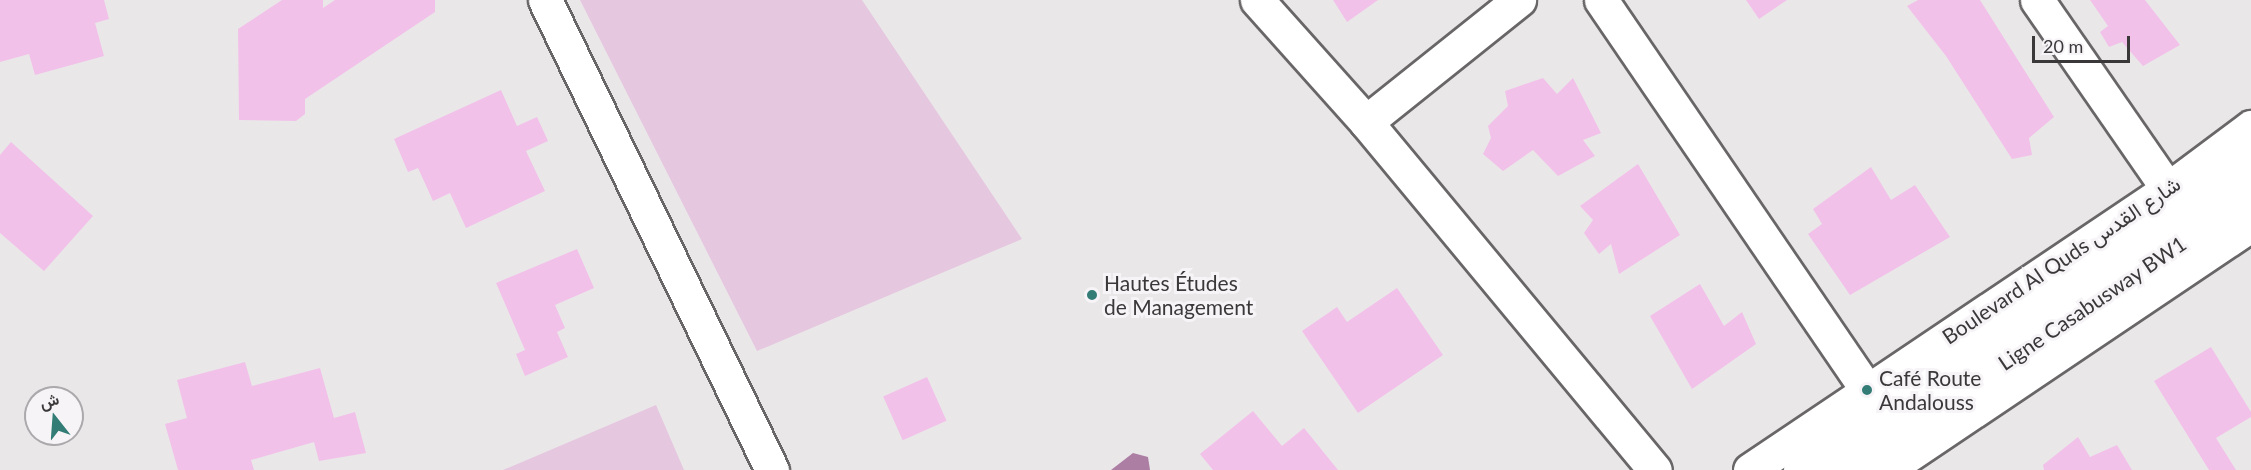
<!DOCTYPE html>
<html>
<head>
<meta charset="utf-8">
<style>
  body { margin:0 }
  #map { position:relative; width:2251px; height:470px; overflow:hidden; background:#eae7e9; font-family:Lato,Vazirmatn,sans-serif }
  div>[style] { position:absolute }
  [style*='--x'] { left:calc(var(--x)*1px); top:calc(var(--y)*1px); width:calc(var(--w)*1px); rotate:calc(var(--a)*1deg) }
  .green>* { inset:0; background:#e5c7df }
  .water>* { inset:0; background:#ac7ea4 }
  .building>* { inset:0; background:#f2c1e9; transform-origin:0 0 }
  .roads { filter:drop-shadow(2px 0 #696668) drop-shadow(-2px 0 #696668) drop-shadow(0 2px #696668) drop-shadow(0 -2px #696668) }
  .minor>* { height:33px; margin:-16.5px; padding:0 16.5px; transform-origin:16.5px; border-radius:16.5px; background:#fff }
  .major>* { height:33px; margin:-16.5px; padding:0 16.5px; transform-origin:16.5px; border-radius:16.5px; background:#fff }
  .dots>* { width:16px; height:16px; translate:-50% -50%; box-sizing:border-box; border:3px solid #f7f4f7; border-radius:50% }
  span { translate:-50% -50%; white-space:nowrap; text-align:center; line-height:1.15; -webkit-text-stroke:6px #f7f4f7; paint-order:stroke }
  .street-label { font-size:21px; color:#3a3839 }
  .poi-label { font-size:21px; color:#3a3839 }
  .left { translate:0 -50%; text-align:left }
  .north { position:absolute; left:24px; top:386px; width:60px; height:60px; box-sizing:border-box; background:#f7f4f7; border:2px solid #aba9ab; border-radius:50%; rotate:343deg; font-size:16px; font-weight:700; line-height:24px; text-align:center; color:#3a3839 }
  .north::after { content:''; display:block; margin:auto; width:21px; height:27px; background:#347c76; clip-path:polygon(50% 0,100% 100%,50% 72%,0 100%) }
  .scale { position:absolute; left:2032px; top:36px; width:98px; height:27px; box-sizing:border-box; border:3px solid #3a3839; border-top:0; padding-left:8px; font-size:18px; line-height:21px; white-space:nowrap; color:#3a3839; -webkit-text-stroke:4px #f7f4f7; paint-order:stroke }
</style>
</head>
<body>
<div id="map">
  <div class="green">
    <i style="clip-path:polygon(580px 0,862px 0,1022px 239px,757px 351px)"></i>
    <i style="clip-path:polygon(656px 405px,684px 470px,503px 470px)"></i>
  </div>
  <div class="water">
    <i style="clip-path:polygon(1133px 453px,1148px 457px,1150px 470px,1111px 470px)"></i>
  </div>
  <div class="building">
    <i style="clip-path:polygon(0 0,104px 0,109px 19px,95px 23px,104px 56px,35px 75px,29px 54px,0 62px)"></i>
    <i style="clip-path:polygon(282px 0,323px 0,323px 8px,335px 0,435px 0,435px 12px,305px 99px,305px 114px,296px 121px,239px 120px,238px 29px)"></i>
    <i style="clip-path:polygon(1333px 0,1378px 0,1347px 22px)"></i>
    <i style="clip-path:polygon(1746px 0,1787px 0,1759px 19px)"></i>
    <i style="clip-path:polygon(1918px 0,1980px 0,2054px 117px,2029px 138px,2032px 155px,2012px 159px,1946px 56px,1907px 6px)"></i>
    <i style="clip-path:polygon(2090px 0,2145px 0,2180px 45px,2143px 66px,2122px 42px,2109px 47px,2100px 32px,2108px 26px)"></i>
    <i style="clip-path:polygon(1543px 78px,1557px 94px,1573px 78px,1601px 133px,1583px 140px,1595px 156px,1558px 176px,1533px 150px,1503px 171px,1483px 154px,1491px 138px,1488px 126px,1508px 106px,1505px 91px)"></i>
    <i style="clip-path:polygon(501px 90px,517px 126px,537px 117px,548px 141px,526px 151px,545px 191px,466px 228px,450px 193px,433px 201px,418px 168px,408px 172px,394px 139px)"></i>
    <i style="clip-path:polygon(11px 142px,93px 216px,44px 271px,0 233px,0 155px)"></i>
    <i style="clip-path:polygon(1638px 164px,1680px 235px,1619px 274px,1611px 244px,1599px 254px,1584px 233px,1593px 220px,1580px 206px)"></i>
    <i style="clip-path:polygon(1871px 167px,1891px 200px,1915px 185px,1950px 237px,1850px 295px,1808px 234px,1822px 224px,1813px 209px)"></i>
    <i style="clip-path:polygon(577px 249px,594px 288px,555px 305px,565px 328px,557px 332px,568px 357px,525px 376px,516px 354px,525px 350px,496px 283px)"></i>
    <i style="clip-path:polygon(1700px 284px,1724px 326px,1742px 312px,1756px 344px,1692px 389px,1650px 316px)"></i>
    <i style="clip-path:polygon(1397px 288px,1443px 355px,1358px 413px,1302px 331px,1337px 307px,1347px 322px)"></i>
    <i style="clip-path:polygon(2211px 347px,2251px 412px,2251px 417px,2216px 438px,2236px 470px,2209px 470px,2154px 381px)"></i>
    <i style="clip-path:polygon(245px 362px,252px 386px,320px 368px,334px 418px,355px 412px,366px 453px,319px 461px,314px 442px,251px 460px,254px 470px,178px 470px,165px 424px,187px 418px,177px 380px)"></i>
    <i style="left:927px;top:377px;width:48px;height:48px;rotate:66deg"></i>
    <i style="clip-path:polygon(1253px 411px,1282px 446px,1304px 428px,1338px 470px,1213px 470px,1200px 454px)"></i>
    <i style="clip-path:polygon(2078px 437px,2090px 457px,2117px 445px,2132px 470px,2044px 470px,2043px 465px)"></i>
  </div>
  <div class="roads">
    <div class="minor">
      <i style="--x:545;--y:0;--w:522;--a:64.22"></i>
      <i style="--x:1257;--y:0;--w:164;--a:48.2"></i>
      <i style="--x:1366;--y:122;--w:452;--a:50.3"></i>
      <i style="--x:1601;--y:0;--w:472;--a:55.7"></i>
      <i style="--x:2037;--y:0;--w:230;--a:55.3"></i>
      <i style="--x:1366;--y:122;--w:196;--a:-38.6"></i>
      <i style="--x:1800;--y:470;--w:547;--a:-34.42"></i>
      <i style="--x:1843;--y:470;--w:491;--a:-33.9"></i>
    </div>
    <div class="major">
      <i style="--x:1750;--y:470;--w:504;--a:-33.91"></i>
      <i style="--x:2168;--y:189;--w:104;--a:-36.8"></i>
      <i style="--x:1886;--y:470;--w:440;--a:-33.9"></i>
    </div>
  </div>
  <div class="dots">
    <i style="left:1092px;top:295px;background:#347c76"></i>
    <i style="left:1867px;top:390px;background:#347c76"></i>
  </div>
  <div class="street-label">
    <span style="left:2061px;top:260px;rotate:-34deg">Boulevard Al Quds شارع القدس</span>
    <span style="left:2092px;top:303px;rotate:-34deg">Ligne Casabusway BW1</span>
  </div>
  <div class="poi-label">
    <span class="left" style="left:1104px;top:295px">Hautes Études<br>de Management</span>
    <span class="left" style="left:1879px;top:390px">Café Route<br>Andalouss</span>
  </div>
  <div class="north">ش</div>
  <div class="scale">20 m</div>
</div>
</body>
</html>
